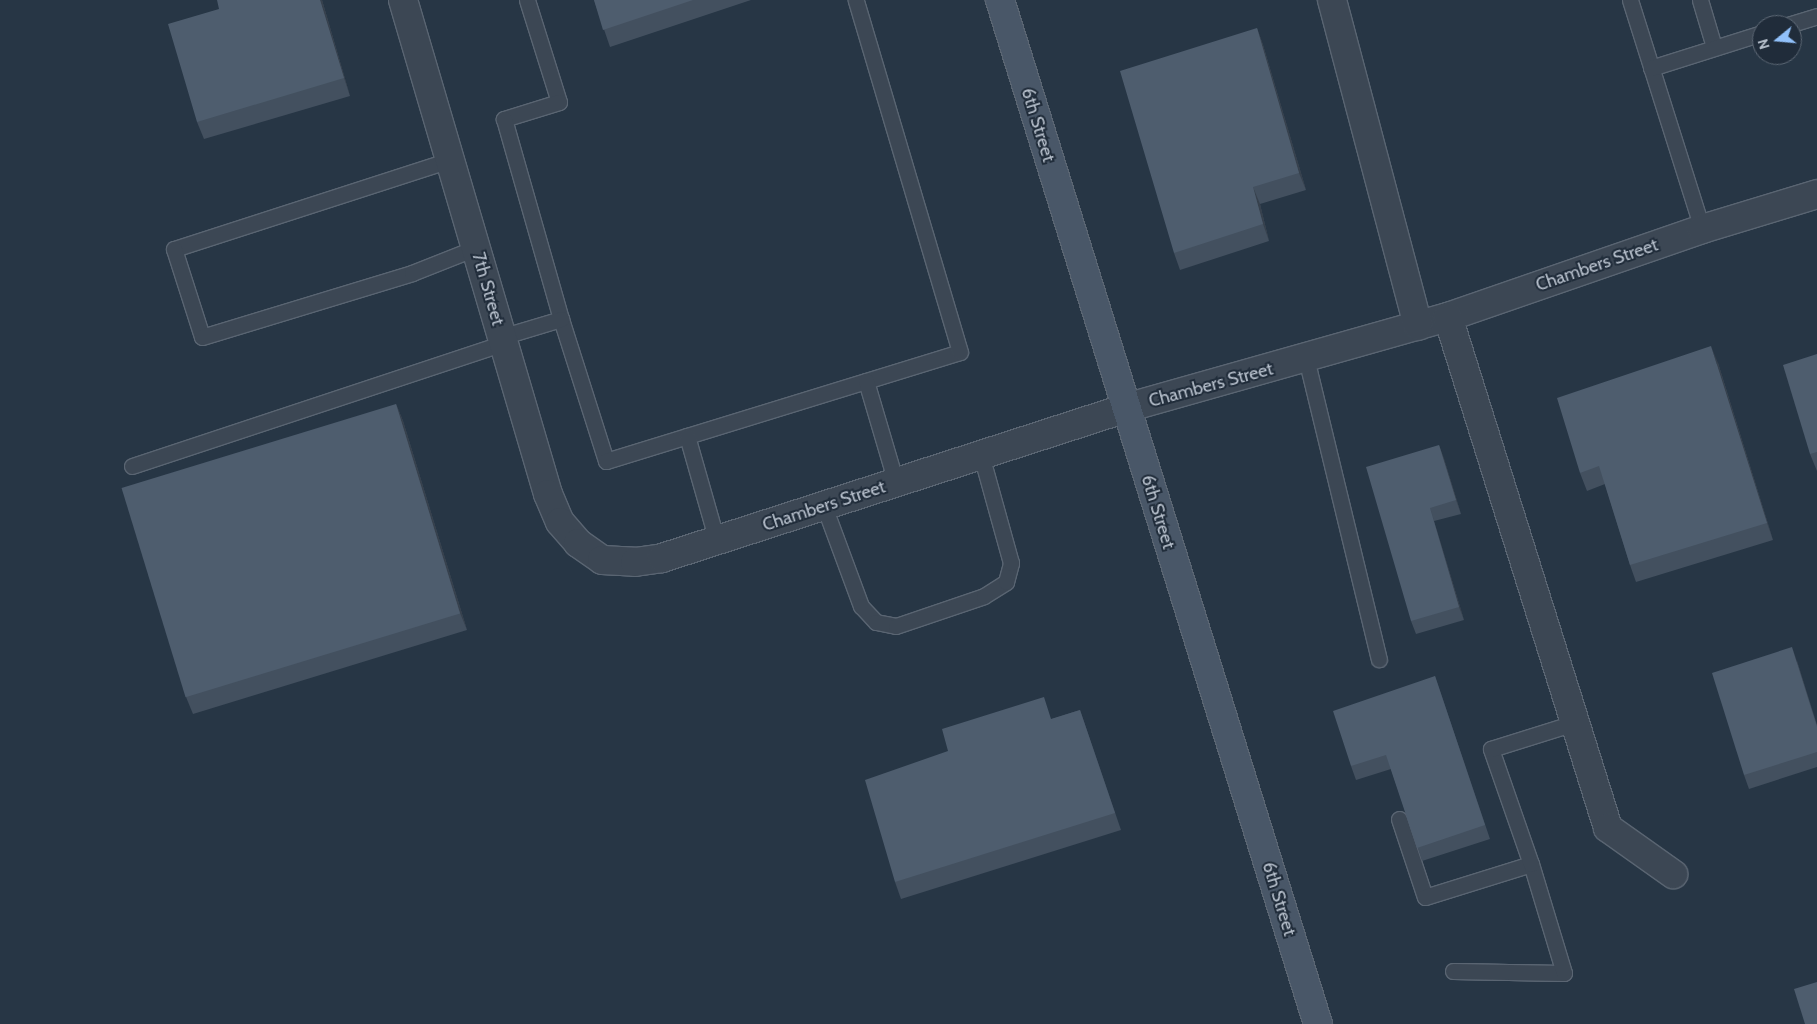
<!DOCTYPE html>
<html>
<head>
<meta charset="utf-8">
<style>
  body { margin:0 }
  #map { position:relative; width:1817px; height:1024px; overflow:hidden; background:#273645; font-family:Cabin,sans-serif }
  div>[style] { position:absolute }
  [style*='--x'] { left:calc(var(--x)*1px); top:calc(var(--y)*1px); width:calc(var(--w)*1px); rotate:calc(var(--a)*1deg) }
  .roads { filter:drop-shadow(1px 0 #5a6572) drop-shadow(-1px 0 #5a6572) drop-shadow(0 1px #5a6572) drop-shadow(0 -1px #5a6572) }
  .lane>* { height:15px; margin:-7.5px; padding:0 7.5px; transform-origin:7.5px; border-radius:7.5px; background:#3c4754 }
  .street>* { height:28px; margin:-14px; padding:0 14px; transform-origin:14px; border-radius:14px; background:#3c4754 }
  .secondary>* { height:28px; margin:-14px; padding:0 14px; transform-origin:14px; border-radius:14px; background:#495768 }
  .wall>* { inset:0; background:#43505f }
  .shaded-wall>* { inset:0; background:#37414d }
  .building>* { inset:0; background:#4e5d6e; transform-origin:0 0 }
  span { translate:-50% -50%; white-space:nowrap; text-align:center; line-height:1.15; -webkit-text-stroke:4px #202c3a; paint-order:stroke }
  .street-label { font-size:18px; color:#b9c2ce }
  .north { position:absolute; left:1752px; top:15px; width:50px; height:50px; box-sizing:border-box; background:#202c3a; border:1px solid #5d6875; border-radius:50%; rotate:253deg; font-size:14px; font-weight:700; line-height:20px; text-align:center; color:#b9c2ce }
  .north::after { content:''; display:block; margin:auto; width:18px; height:22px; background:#91c1fb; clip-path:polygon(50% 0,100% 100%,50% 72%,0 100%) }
</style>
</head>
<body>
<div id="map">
  <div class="roads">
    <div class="lane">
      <i style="--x:527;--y:0;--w:107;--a:72.6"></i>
      <i style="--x:559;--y:102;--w:58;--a:162.8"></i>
      <i style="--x:504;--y:119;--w:208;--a:74.1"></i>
      <i style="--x:561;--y:319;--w:149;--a:72.4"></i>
      <i style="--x:606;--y:461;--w:370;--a:-17.1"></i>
      <i style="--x:960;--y:352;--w:367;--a:-106.5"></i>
      <i style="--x:1630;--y:0;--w:240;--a:72.5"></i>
      <i style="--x:1700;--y:0;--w:49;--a:73.4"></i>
      <i style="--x:1788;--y:25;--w:30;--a:-17"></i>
      <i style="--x:1651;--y:68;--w:116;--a:-17.5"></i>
      <i style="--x:450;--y:160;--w:290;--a:162.1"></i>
      <i style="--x:174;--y:249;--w:92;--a:72.3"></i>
      <i style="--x:202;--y:337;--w:220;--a:-16.9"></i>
      <i style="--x:412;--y:273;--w:68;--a:-21.6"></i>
      <i style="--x:501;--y:337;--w:63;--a:-16.7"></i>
      <i style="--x:1306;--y:358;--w:310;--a:76.4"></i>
      <i style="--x:866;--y:381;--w:106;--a:73.6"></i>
      <i style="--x:687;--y:436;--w:109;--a:74.1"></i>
      <i style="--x:132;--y:466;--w:391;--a:-18.3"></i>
      <i style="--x:824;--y:506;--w:107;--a:69.7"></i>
      <i style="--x:861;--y:606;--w:22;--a:47"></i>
      <i style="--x:876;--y:622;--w:20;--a:11"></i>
      <i style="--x:896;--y:626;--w:93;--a:-18.8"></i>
      <i style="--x:984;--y:596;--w:26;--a:-32"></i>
      <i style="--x:1006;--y:582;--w:20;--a:-75"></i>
      <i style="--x:1011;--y:563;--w:112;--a:-105.5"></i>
      <i style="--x:1399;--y:819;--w:82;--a:71.6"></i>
      <i style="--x:1425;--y:897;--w:111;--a:-17.3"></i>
      <i style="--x:1453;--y:971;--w:111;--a:1"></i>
      <i style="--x:1564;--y:973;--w:114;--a:-106.8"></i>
      <i style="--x:1531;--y:864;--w:122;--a:-109.2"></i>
      <i style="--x:1491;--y:749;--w:87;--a:-17.4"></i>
    </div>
    <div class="street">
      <i style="--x:403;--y:0;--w:515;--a:73.64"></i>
      <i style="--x:548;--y:494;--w:30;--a:67"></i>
      <i style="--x:560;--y:522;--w:28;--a:49"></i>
      <i style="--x:578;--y:543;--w:29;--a:35"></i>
      <i style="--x:602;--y:560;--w:33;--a:3"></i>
      <i style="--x:635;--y:562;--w:27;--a:-8"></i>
      <i style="--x:662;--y:558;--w:488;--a:-17.9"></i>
      <i style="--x:1126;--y:408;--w:335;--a:-15.8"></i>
      <i style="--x:1448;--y:317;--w:269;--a:-19.1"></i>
      <i style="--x:1702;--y:229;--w:120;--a:-16.9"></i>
      <i style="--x:1332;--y:0;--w:337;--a:75.2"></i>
      <i style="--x:1448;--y:317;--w:535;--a:72.61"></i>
      <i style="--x:1608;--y:828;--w:80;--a:35.3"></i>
    </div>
    <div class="secondary">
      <i style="--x:1000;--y:0;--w:1072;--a:72.75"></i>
    </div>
  </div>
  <div class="wall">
    <i style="clip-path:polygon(322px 0,350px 96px,204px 139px,197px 122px,219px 9px)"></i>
    <i style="clip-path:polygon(594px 0,751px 0,610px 47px)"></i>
    <i style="clip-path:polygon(1257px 28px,1263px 45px,1306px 190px,1260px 204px,1269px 241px,1180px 270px,1174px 253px)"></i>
    <i style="clip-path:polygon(1817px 354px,1817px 471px,1810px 454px)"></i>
    <i style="clip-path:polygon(1718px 363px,1773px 540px,1636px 582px,1630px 565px,1605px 484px,1587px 491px,1580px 473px)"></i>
    <i style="clip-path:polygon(396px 404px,403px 421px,467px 630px,193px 714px,186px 697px)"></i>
    <i style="clip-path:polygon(1439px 445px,1444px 459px,1461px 514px,1434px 521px,1464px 620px,1416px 634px,1411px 621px)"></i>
    <i style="clip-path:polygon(1797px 661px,1817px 725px,1817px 767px,1749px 789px,1744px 775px)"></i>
    <i style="clip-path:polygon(1435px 676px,1490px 839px,1422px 861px,1391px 769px,1356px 780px,1351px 766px)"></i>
    <i style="clip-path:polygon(1080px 710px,1121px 830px,901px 899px,895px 882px,1052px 719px)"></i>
  </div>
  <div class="shaded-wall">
    <i style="clip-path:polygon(320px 0,322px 0,350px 96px,344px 78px)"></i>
    <i style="clip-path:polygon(1257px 28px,1263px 45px,1306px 190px,1299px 173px)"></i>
    <i style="clip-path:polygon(1253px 187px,1260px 204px,1269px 241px,1263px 224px)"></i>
    <i style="clip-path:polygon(1711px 346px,1718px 363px,1773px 540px,1767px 523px)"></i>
    <i style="clip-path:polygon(396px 404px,403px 421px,467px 630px,460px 613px)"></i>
    <i style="clip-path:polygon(1439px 445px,1444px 459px,1461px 514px,1456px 500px)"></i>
    <i style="clip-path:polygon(1430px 508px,1434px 521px,1464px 620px,1459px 607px)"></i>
    <i style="clip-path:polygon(1792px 647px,1797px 661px,1817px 727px)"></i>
  </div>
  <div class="building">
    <i style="clip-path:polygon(217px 0,320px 0,344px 78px,197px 122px,168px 24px,219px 9px)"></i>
    <i style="clip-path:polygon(594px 0,693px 0,603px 30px)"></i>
    <i style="clip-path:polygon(1257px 28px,1299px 173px,1253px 187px,1263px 224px,1174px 253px,1120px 71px)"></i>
    <i style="clip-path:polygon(1711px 346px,1767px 523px,1630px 565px,1599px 466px,1580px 473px,1557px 398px)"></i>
    <i style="clip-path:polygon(1817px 354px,1817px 452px,1810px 454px,1783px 365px)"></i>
    <i style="left:396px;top:404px;width:219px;height:287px;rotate:73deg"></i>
    <i style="clip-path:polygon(1439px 445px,1456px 500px,1430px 508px,1459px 607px,1411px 621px,1366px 467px)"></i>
    <i style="clip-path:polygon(1792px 647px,1817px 727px,1817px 752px,1744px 775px,1712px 673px)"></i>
    <i style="clip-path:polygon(1435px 676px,1485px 825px,1417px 848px,1386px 755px,1351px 766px,1333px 711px)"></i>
    <i style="clip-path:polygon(1044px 697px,1051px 719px,1080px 710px,1115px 813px,895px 882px,865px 780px,948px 751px,942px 729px)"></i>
    <i style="clip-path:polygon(1817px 982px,1817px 1024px,1805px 1024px,1794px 989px)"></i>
  </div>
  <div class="street-label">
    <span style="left:1038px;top:125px;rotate:73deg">6th Street</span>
    <span style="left:1597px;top:265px;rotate:-19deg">Chambers Street</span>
    <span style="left:488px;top:289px;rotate:74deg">7th Street</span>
    <span style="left:1211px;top:385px;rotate:-15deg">Chambers Street</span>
    <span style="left:824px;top:506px;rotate:-18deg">Chambers Street</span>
    <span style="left:1158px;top:512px;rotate:73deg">6th Street</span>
    <span style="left:1279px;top:899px;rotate:73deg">6th Street</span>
  </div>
  <div class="north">N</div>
</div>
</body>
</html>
